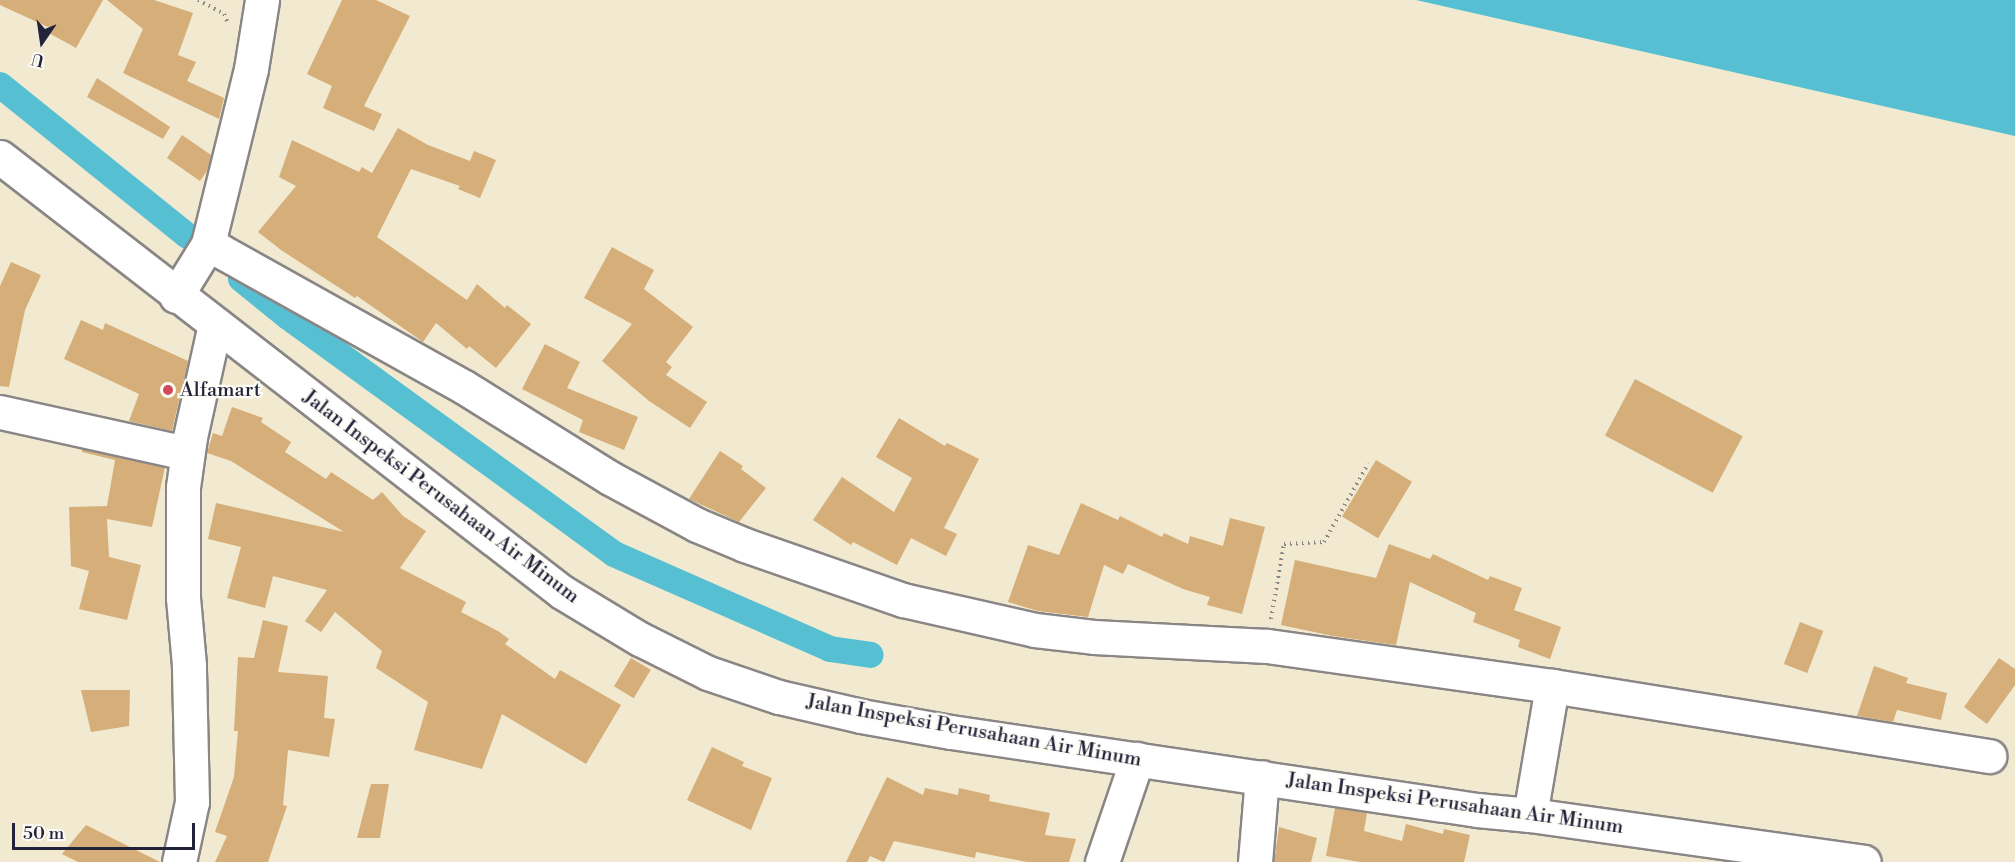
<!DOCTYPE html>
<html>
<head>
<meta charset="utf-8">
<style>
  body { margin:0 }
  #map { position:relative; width:2015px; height:862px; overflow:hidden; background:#f1e9d0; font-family:"Libre Bodoni",serif }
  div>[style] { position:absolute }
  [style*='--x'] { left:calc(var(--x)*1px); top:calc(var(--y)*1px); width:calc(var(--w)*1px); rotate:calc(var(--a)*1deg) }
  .water>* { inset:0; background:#56c0d2 }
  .canal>* { height:26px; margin:-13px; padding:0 13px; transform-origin:13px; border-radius:13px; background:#56c0d2 }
  .building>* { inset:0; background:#d5ae79; transform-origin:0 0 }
  .path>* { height:4px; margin-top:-2px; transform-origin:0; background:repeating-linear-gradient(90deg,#8a8686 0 1.5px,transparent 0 6px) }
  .roads { filter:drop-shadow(2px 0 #8a8686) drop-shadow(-2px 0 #8a8686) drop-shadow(0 2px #8a8686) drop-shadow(0 -2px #8a8686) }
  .minor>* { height:33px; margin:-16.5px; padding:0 16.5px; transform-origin:16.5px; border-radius:16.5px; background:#fff }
  .dots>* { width:16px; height:16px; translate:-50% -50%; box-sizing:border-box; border:3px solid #fdfcf7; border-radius:50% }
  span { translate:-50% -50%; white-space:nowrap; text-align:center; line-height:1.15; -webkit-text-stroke:4.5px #fdfcf7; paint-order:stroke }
  .poi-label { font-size:20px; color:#22223b }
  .left { translate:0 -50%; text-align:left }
  .street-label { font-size:20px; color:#22223b }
  .north { position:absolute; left:12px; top:12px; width:60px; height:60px; -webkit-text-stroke:4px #fdfcf7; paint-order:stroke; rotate:193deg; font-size:16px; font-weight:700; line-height:24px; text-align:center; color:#22223b }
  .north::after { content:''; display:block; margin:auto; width:21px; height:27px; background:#22223b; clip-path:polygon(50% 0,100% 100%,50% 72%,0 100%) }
  .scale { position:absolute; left:12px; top:823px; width:183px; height:27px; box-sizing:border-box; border:3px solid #22223b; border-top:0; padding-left:8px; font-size:18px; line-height:21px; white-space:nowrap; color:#22223b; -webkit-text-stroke:4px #fdfcf7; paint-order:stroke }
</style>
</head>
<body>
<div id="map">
  <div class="water">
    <i style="clip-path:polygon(1416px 0,2015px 0,2015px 136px)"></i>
  </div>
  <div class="canal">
    <i style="--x:0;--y:85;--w:241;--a:38.8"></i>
    <i style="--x:241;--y:279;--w:60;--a:39"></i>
    <i style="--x:288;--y:317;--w:403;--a:36"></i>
    <i style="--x:614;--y:554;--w:236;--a:23.7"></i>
    <i style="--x:830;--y:649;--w:41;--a:8.3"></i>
  </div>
  <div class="building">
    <i style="clip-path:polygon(0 0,103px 0,76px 48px,47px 32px,50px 28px,0 5px)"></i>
    <i style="clip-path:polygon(107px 0,154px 0,193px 13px,178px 55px,196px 62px,187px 81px,224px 98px,219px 119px,123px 73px,143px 29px)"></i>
    <i style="clip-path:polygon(342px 0,376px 0,410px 16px,364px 106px,382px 114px,374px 131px,323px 108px,332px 86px,307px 74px)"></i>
    <i style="clip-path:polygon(97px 78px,170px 127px,163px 139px,87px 97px)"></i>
    <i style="clip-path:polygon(398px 128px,428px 145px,470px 161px,474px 151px,496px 160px,480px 198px,458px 189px,460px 186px,411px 169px,377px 237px,467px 300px,477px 284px,505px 308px,507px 305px,531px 324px,496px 368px,469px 346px,467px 349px,436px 323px,423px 342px,357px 296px,355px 298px,281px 250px,258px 232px,296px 186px,279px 177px,292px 140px,359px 172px,362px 167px,372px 173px)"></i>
    <i style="clip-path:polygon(182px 135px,211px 155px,207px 171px,200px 181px,167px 158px)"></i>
    <i style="clip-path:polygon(612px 247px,654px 270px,644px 289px,693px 327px,666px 362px,672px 367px,666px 375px,707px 402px,690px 428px,649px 401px,602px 361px,632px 324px,584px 298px)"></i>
    <i style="clip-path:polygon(11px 262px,41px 275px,25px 310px,9px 387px,0 386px,0 286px)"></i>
    <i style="clip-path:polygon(81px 320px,103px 330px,105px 323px,188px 361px,172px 431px,129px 421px,139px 394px,64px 359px)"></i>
    <i style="clip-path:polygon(545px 344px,580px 362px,567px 388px,638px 417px,624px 450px,579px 432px,583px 420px,522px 389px)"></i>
    <i style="left:1635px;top:379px;width:122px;height:64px;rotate:28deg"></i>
    <i style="clip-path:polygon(232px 407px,263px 418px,261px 422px,291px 442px,285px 452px,326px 479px,331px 472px,373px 500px,382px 492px,403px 516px,426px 531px,400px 568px,466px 602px,461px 612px,498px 631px,509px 639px,505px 644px,555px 679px,560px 670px,621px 705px,586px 764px,502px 714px,482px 769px,414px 750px,428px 702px,376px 668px,382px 651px,335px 612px,321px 632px,305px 621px,327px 590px,273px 576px,265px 608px,227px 598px,241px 547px,208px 539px,216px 503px,344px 532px,231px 461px,207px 453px,213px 433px,222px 436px)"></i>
    <i style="clip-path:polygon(899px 418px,945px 446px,947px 443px,979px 459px,944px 528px,957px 534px,946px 556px,911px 538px,897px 565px,853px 542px,851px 545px,813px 520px,842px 477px,894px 512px,912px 478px,876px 457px)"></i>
    <i style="clip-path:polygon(82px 449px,165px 467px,152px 527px,107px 519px,109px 557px,141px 565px,127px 620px,79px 609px,89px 571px,71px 566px,69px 507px,107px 506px,115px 460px,82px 452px)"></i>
    <i style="clip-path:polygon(720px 451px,743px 466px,741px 469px,766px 488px,739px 522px,689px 499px)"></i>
    <i style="left:1376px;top:460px;width:42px;height:66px;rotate:31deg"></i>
    <i style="clip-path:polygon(1081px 503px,1118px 520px,1120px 516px,1162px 537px,1164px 533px,1188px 544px,1190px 536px,1223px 546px,1230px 518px,1265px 527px,1242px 614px,1207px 605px,1210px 597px,1183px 589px,1128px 564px,1123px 574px,1104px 565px,1088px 617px,1038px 611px,1008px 602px,1028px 545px,1059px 555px)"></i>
    <i style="clip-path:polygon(1389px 544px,1430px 559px,1433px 554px,1488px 580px,1490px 576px,1522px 588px,1514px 610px,1561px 627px,1550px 659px,1518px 647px,1520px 640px,1473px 622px,1476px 613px,1410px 582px,1396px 645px,1333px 636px,1281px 625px,1295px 560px,1376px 578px)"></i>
    <i style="clip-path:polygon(263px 620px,288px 626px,278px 672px,328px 676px,324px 718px,335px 719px,329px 757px,288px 750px,283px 805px,287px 806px,268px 862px,215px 862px,227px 836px,215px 832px,234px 777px,238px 731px,234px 731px,238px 657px,254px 658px)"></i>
    <i style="left:1800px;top:622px;width:25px;height:45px;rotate:21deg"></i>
    <i style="left:631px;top:658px;width:23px;height:33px;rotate:31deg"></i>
    <i style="clip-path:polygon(1999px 658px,2015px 669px,2015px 685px,1987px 724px,1964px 707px)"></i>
    <i style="clip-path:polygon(1874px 666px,1908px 678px,1906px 683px,1947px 693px,1941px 720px,1897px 710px,1893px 722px,1857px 716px)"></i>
    <i style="clip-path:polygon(81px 690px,130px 690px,129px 726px,91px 732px)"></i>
    <i style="clip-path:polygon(712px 747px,744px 762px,742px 766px,772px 778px,751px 830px,687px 800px)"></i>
    <i style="clip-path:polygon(887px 777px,923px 795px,925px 788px,958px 795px,959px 788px,990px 795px,989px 801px,1050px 813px,1045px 835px,1076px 839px,1069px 862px,1027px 862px,976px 852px,975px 858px,894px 841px,884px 862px,870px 856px,867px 862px,846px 862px)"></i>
    <i style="clip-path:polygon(371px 784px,389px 784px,380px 838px,357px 838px)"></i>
    <i style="clip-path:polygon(1335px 808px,1367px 813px,1364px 831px,1402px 841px,1406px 824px,1443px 834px,1444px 829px,1470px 835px,1464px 862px,1360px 862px,1326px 856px)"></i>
    <i style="clip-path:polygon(86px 825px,160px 862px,78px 862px,62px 854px)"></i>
    <i style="clip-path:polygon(1279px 827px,1317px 838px,1311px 862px,1274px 862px)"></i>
  </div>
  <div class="path">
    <i style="--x:198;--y:0;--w:30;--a:28"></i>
    <i style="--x:224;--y:14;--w:10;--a:66"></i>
    <i style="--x:1271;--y:619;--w:76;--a:-80.2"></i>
    <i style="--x:1284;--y:544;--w:40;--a:-2.9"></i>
    <i style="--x:1324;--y:542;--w:90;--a:-60.6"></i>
  </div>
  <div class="roads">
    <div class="minor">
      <i style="--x:0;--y:157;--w:711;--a:37.74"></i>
      <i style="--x:562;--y:592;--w:91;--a:31.1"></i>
      <i style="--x:640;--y:639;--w:76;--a:26.6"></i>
      <i style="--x:708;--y:673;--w:75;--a:18.7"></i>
      <i style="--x:779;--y:697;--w:84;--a:13"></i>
      <i style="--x:861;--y:716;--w:91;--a:10.1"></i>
      <i style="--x:951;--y:732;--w:532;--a:8.43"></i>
      <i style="--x:1477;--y:810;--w:53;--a:5.4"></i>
      <i style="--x:1530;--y:815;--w:337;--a:8"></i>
      <i style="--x:208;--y:244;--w:293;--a:29.2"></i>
      <i style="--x:464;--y:387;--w:172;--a:31.9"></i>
      <i style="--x:610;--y:478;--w:99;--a:28.4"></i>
      <i style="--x:697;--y:525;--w:52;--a:22.6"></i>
      <i style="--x:745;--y:545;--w:167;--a:19.2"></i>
      <i style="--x:903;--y:600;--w:135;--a:12.8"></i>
      <i style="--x:1035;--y:630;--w:59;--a:6.8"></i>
      <i style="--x:1094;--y:637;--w:173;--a:3"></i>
      <i style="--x:1267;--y:646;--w:288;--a:8"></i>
      <i style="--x:1552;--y:686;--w:443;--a:9.1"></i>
      <i style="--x:176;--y:296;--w:61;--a:-58.4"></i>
      <i style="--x:208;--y:244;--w:180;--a:-76.2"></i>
      <i style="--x:251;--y:69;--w:70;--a:-80.9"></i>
      <i style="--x:0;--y:412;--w:191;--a:12.4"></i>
      <i style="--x:1530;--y:815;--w:131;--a:-80.3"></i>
      <i style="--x:179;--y:862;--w:61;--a:-77.8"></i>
      <i style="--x:192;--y:802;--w:137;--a:-91.3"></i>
      <i style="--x:189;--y:665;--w:67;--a:-95.1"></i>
      <i style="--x:183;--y:598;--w:111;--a:-90"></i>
      <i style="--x:183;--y:487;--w:50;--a:-82"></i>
      <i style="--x:190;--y:437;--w:116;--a:-77.5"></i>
      <i style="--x:1102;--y:862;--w:109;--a:-71.2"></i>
      <i style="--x:1255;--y:862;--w:85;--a:-85.3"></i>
    </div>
  </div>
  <div class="dots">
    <i style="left:168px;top:390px;background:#d1495b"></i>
  </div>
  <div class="poi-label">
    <span class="left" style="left:180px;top:390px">Alfamart</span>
  </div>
  <div class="street-label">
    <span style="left:441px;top:497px;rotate:37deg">Jalan Inspeksi Perusahaan Air Minum</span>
    <span style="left:974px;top:731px;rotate:10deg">Jalan Inspeksi Perusahaan Air Minum</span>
    <span style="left:1455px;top:804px;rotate:8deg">Jalan Inspeksi Perusahaan Air Minum</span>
  </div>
  <div class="north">U</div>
  <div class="scale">50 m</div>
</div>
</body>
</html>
